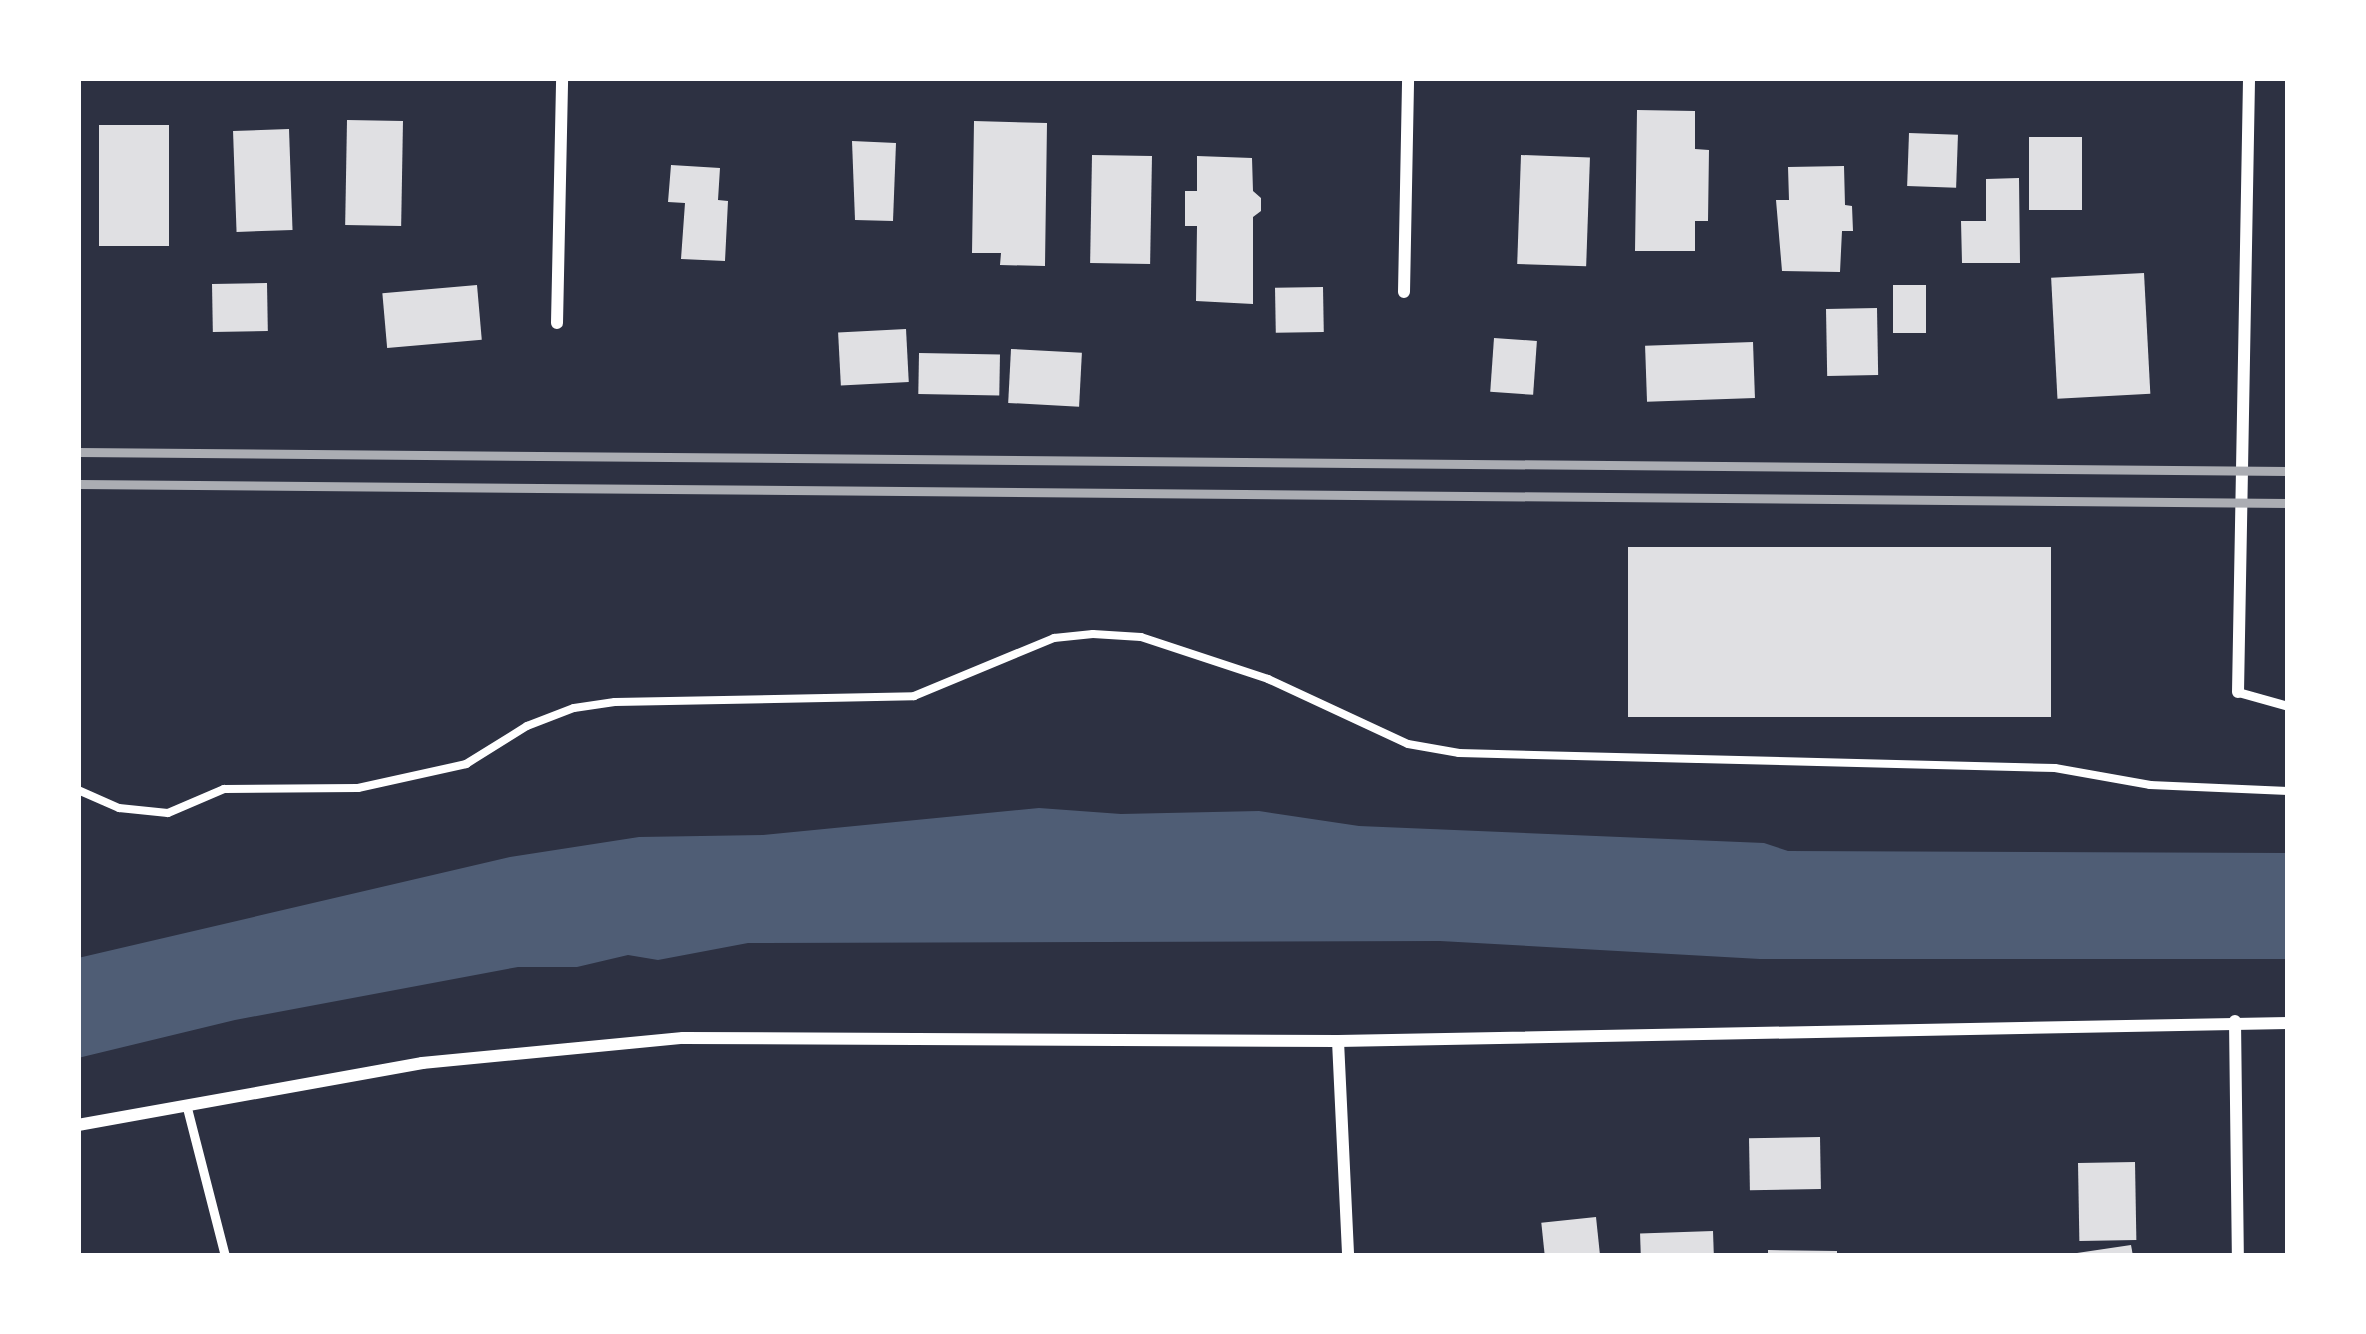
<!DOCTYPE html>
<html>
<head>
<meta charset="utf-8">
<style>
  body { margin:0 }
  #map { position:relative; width:2366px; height:1334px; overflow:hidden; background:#2d3142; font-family:Montserrat,sans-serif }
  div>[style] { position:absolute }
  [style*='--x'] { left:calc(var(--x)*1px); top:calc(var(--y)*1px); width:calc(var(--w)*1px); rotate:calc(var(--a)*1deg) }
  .water>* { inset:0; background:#4f5d75 }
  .building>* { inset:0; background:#e0e0e3; transform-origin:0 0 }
  .path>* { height:8px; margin:-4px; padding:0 4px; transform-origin:4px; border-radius:4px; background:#fff }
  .service>* { height:9px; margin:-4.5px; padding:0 4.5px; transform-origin:4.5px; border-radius:4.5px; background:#fff }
  .minor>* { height:12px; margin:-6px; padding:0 6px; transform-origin:6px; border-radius:6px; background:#fff }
  .rail>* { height:9px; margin:-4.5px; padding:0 4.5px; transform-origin:4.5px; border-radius:4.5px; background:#abadb3 }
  span { translate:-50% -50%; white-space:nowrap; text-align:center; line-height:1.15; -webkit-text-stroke:10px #fff; paint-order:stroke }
  .frame { position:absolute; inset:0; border:81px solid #fff; pointer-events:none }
</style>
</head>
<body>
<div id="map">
  <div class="water">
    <i style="clip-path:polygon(1039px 808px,1121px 814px,1259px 811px,1359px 826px,1764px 843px,1788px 851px,2288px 853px,2288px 959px,1760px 959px,1440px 941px,748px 943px,658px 960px,628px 955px,577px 967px,518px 967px,235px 1020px,78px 1058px,78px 958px,510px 857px,639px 837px,763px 835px)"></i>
  </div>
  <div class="building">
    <i style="clip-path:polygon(1637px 110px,1695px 111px,1695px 149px,1709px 150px,1708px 221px,1695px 221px,1695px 251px,1635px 251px)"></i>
    <i style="left:347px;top:120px;width:56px;height:105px;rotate:1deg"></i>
    <i style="clip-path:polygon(974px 121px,1047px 123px,1045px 266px,1000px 265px,1001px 253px,972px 253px)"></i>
    <i style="left:99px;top:125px;width:70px;height:121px"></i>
    <i style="left:289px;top:129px;width:101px;height:56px;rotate:88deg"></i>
    <i style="left:1909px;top:133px;width:49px;height:53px;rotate:2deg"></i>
    <i style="left:2029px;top:137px;width:53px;height:73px"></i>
    <i style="clip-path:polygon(852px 141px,896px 143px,893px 221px,855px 220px)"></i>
    <i style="left:1092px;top:155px;width:60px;height:108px;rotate:1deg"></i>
    <i style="left:1521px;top:155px;width:69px;height:109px;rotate:2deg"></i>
    <i style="clip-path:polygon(1197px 156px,1252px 158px,1253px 191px,1261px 198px,1261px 211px,1253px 217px,1253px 304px,1196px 301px,1197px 226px,1185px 226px,1185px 191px,1197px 191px)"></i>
    <i style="clip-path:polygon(671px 165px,720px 168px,718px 200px,728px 201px,725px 261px,681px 259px,685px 203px,668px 202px)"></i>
    <i style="clip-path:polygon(1844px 166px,1845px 205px,1852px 206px,1853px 231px,1842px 231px,1840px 272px,1782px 271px,1776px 200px,1789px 200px,1788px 167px)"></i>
    <i style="clip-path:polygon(2019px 178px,2020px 263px,1962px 263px,1961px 221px,1986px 221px,1986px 179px)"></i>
    <i style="left:2144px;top:273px;width:121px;height:93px;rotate:87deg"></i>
    <i style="left:267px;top:283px;width:48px;height:55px;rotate:89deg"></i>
    <i style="left:477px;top:285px;width:55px;height:95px;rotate:85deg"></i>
    <i style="left:1893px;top:285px;width:33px;height:48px"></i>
    <i style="left:1323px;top:287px;width:45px;height:48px;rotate:89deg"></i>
    <i style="left:1877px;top:308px;width:67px;height:51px;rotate:89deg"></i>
    <i style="left:906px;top:329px;width:53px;height:68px;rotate:87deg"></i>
    <i style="left:1494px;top:338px;width:43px;height:54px;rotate:4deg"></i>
    <i style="left:1753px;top:342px;width:56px;height:108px;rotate:88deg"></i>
    <i style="left:1011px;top:349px;width:71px;height:54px;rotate:3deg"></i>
    <i style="left:919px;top:353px;width:81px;height:41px;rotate:1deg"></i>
    <i style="left:1628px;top:547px;width:423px;height:170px"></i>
    <i style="left:1820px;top:1137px;width:52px;height:71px;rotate:89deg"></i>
    <i style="left:2135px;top:1162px;width:78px;height:57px;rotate:89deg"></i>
    <i style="left:1596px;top:1217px;width:39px;height:55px;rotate:84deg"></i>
    <i style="left:1713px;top:1231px;width:25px;height:73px;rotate:88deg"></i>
    <i style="clip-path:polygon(2131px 1245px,2133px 1256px,2077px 1256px,2077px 1253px)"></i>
    <i style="clip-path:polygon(1768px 1250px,1837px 1251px,1837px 1256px,1768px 1256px)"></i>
  </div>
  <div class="path">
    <i style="--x:78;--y:790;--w:45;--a:23.7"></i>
    <i style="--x:119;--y:808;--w:49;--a:5.8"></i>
    <i style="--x:168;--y:813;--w:61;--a:-23.2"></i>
    <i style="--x:224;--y:789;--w:134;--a:-0.4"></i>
    <i style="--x:358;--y:788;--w:111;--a:-12.5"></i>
    <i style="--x:466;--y:764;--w:72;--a:-31.9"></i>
    <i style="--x:527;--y:726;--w:50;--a:-21"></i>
    <i style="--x:574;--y:708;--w:41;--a:-8.3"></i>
    <i style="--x:615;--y:702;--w:299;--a:-1.1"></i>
    <i style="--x:914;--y:696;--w:152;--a:-22.5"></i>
    <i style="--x:1054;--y:638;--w:39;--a:-6"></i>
    <i style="--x:1093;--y:634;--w:48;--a:3.6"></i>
    <i style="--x:1141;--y:637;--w:134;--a:18.3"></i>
    <i style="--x:1268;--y:679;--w:154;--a:24.9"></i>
    <i style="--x:1408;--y:744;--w:52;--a:10"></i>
    <i style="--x:1459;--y:753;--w:596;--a:1.44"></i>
    <i style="--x:2055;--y:768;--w:97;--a:10.1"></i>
    <i style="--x:2150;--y:785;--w:138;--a:2.5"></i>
  </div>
  <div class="service">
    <i style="--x:2238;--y:692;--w:52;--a:15.6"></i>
    <i style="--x:186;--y:1104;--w:157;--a:75.6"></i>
  </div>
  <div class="minor">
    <i style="--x:1404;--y:292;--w:214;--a:-88.9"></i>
    <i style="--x:557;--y:323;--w:245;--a:-88.8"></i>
    <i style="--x:2238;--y:692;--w:614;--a:-88.97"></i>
    <i style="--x:2235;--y:1021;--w:235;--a:89.3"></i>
    <i style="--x:1338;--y:1041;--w:215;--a:87.3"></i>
    <i style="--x:78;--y:1125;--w:350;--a:-10.2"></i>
    <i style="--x:422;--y:1063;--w:262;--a:-5.5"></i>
    <i style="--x:683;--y:1038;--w:655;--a:0.26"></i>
    <i style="--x:1338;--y:1041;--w:950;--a:-1.09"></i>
  </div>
  <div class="rail">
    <i style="--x:78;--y:452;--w:2210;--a:0.49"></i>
    <i style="--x:78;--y:484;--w:2210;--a:0.49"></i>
  </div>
  <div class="frame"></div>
</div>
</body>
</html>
